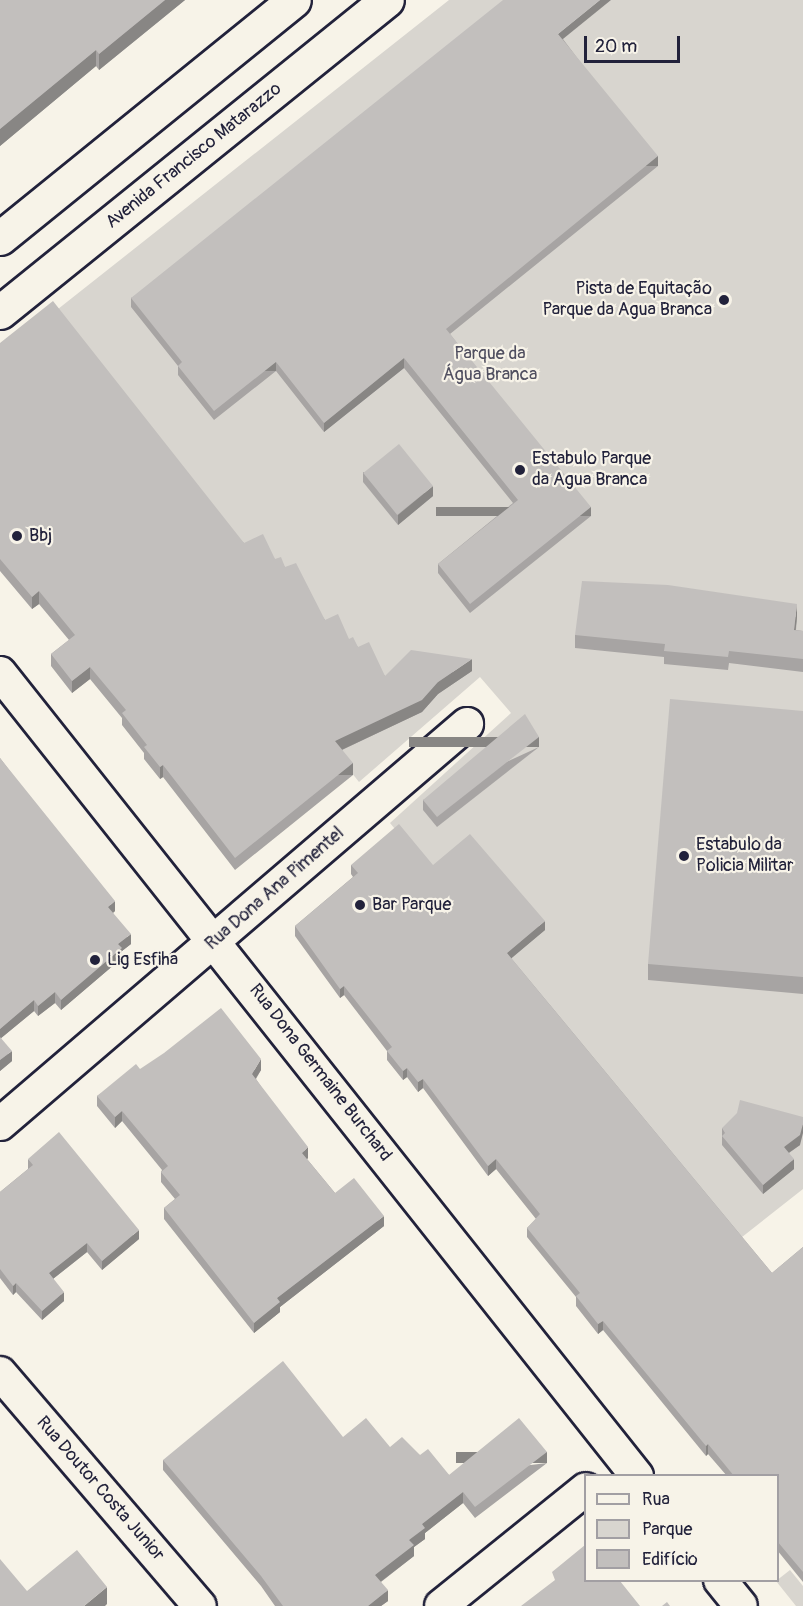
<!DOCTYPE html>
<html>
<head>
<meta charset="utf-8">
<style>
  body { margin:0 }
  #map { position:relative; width:803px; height:1606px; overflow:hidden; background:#f7f3e8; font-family:Pangolin,sans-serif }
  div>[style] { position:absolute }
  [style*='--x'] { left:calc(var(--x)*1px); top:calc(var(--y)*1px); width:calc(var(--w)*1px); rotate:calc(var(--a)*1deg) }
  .green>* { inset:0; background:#d8d5cf }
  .roads { filter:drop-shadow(2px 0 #22223b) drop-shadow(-2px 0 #22223b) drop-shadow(0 2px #22223b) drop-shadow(0 -2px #22223b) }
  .street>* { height:32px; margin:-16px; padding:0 16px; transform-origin:16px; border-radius:16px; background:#f7f3e8 }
  .primary>* { height:33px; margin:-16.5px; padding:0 16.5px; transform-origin:16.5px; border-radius:16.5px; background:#f7f3e8 }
  .wall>* { inset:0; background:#a7a4a3 }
  .shaded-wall>* { inset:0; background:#888684; transform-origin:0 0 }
  .building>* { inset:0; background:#c2bfbd; transform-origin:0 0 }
  .dots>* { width:16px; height:16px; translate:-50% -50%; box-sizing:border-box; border:3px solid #f7f3e8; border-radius:50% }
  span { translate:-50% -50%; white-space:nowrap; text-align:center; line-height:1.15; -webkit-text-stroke:4.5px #f7f3e8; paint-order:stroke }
  .street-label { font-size:18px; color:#22223b }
  .poi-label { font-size:18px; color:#22223b }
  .right { translate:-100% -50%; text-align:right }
  .left { translate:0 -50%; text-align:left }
  .park-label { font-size:18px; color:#504f60 }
  .legend { position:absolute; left:584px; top:1474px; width:195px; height:108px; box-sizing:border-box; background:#f7f3e8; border:2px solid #a29fa3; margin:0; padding:8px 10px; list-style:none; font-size:18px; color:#22223b }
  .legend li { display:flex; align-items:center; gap:12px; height:30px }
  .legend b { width:30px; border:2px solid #a29fa3 }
  .scale { position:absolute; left:584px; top:36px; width:96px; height:27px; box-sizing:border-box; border:3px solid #22223b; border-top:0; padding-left:8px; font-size:18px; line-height:21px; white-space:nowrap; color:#22223b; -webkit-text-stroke:4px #f7f3e8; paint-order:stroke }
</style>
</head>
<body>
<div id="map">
  <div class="green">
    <i style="clip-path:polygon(449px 0,803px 0,803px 1189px,737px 1241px,390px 823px,511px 713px,480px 677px,359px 782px,184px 561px,53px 313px)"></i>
    <i style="clip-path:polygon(790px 1570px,803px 1586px,803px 1606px,796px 1606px,776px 1581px)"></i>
  </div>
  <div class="roads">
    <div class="street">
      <i style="--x:0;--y:673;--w:1025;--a:51.58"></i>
      <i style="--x:0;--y:1124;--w:615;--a:-40.58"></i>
      <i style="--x:0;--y:1373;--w:307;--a:49.4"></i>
      <i style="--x:720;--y:1580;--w:33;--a:51"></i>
      <i style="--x:441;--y:1606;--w:186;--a:-38.9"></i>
    </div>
    <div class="primary">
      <i style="--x:0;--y:238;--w:378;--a:-39"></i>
      <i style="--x:0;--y:312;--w:497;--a:-38.9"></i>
    </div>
  </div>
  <div class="wall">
    <i style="clip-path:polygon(0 0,185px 0,99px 70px,96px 66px,0 146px)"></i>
    <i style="clip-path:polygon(563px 39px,658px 166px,450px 334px,591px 516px,470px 613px,438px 573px,438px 564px,513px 503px,404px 368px,324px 432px,276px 371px,214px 420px,178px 375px,178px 366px,131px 307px,131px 298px)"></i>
    <i style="clip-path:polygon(0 343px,244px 543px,275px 559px,285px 567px,325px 620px,358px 647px,385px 676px,472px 671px,438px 694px,422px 712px,342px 750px,353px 775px,235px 870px,163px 777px,160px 779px,144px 759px,144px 753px,122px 725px,122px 718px,90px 679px,72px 693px,51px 666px,51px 654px,69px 640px,39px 604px,32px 609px,0 571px)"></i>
    <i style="clip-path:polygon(363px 472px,433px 496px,398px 525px,363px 482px)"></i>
    <i style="clip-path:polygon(797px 617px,796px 630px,803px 631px,803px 672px,729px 663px,728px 670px,664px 664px,664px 657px,575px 648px,575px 635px)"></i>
    <i style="clip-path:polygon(803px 711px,803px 994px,648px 980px,648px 964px)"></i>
    <i style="clip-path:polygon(539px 747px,437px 827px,423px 810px,423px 800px)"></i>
    <i style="clip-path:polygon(0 758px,115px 911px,113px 913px,131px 944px,122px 951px,122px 958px,61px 1010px,55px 1003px,38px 1016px,34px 1011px,1px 1038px,12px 1061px,0 1071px)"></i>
    <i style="clip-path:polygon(351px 865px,433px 865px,545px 930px,511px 958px,772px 1273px,803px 1247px,803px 1582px,777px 1550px,777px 1476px,727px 1476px,708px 1454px,706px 1456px,603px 1330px,598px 1334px,576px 1306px,576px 1297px,527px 1237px,527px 1228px,536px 1219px,496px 1169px,488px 1176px,423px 1088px,418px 1092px,407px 1077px,403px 1080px,387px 1060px,387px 1051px,344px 995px,340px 998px,295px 936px,295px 926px,353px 877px,351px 874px)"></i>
    <i style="clip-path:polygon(140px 1069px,261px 1070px,256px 1079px,308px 1158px,307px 1159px,335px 1193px,384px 1226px,280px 1307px,280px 1312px,254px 1333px,164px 1219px,164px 1208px,175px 1199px,161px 1182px,161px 1172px,162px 1170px,122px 1121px,115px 1128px,97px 1106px,97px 1096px)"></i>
    <i style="clip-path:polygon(722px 1128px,800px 1145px,789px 1153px,794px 1169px,763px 1194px,722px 1145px)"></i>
    <i style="clip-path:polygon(28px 1159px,139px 1239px,102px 1270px,87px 1252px,53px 1279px,64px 1301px,42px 1320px,16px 1292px,13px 1295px,0 1278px,0 1192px,28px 1169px)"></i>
    <i style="clip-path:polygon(343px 1437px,420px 1455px,449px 1475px,547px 1463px,475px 1518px,463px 1503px,425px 1533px,425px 1539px,414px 1547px,414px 1556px,381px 1582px,388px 1601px,381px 1606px,275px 1606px,261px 1586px,163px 1470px,163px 1460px)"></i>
  </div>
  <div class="shaded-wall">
    <i style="clip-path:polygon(165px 0,185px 0,99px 70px,99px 54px)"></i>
    <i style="clip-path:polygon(600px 0,611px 0,558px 43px,558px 34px)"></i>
    <i style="clip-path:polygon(96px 50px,96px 66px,0 146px,0 129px)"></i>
    <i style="left:658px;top:156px;width:10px;height:274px;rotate:90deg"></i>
    <i style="clip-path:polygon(404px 358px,404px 368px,324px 432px,324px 423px)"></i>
    <i style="left:276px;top:362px;width:9px;height:79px;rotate:90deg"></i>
    <i style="clip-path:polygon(433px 486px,433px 496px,398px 525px,398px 515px)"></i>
    <i style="left:591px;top:507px;width:9px;height:155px;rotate:90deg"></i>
    <i style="clip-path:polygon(39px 591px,39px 604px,32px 609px,32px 597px)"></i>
    <i style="clip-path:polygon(797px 604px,797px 617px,794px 643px,794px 630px)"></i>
    <i style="clip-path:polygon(472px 659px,472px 671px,438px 694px,422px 712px,335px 753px,335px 741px,438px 682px)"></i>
    <i style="clip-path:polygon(90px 667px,90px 679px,72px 693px,72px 681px)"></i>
    <i style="left:539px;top:737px;width:10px;height:130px;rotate:90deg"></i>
    <i style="left:353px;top:763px;width:12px;height:151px;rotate:90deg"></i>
    <i style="clip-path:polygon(163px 765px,163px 777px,160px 779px,160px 767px)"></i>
    <i style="clip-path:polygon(115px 901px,115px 911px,108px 917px,108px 907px)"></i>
    <i style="clip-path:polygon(545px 921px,545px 930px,507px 962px,507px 953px)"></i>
    <i style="clip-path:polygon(131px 934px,131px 944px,122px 951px,122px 958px,61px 1010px,61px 1000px,118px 944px)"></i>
    <i style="clip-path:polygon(344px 986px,344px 995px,340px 998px,340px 989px)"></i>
    <i style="clip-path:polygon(55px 992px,55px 1003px,38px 1016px,38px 1006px)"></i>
    <i style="clip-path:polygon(34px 1000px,34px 1011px,0 1039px,0 1029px)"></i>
    <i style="clip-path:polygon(12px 1051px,12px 1061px,0 1071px,0 1060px)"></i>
    <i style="clip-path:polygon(261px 1059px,261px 1070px,252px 1084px,252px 1074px)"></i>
    <i style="clip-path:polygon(407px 1068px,407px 1077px,403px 1080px,403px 1071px)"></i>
    <i style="clip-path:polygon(423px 1079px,423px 1088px,418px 1092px,418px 1082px)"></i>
    <i style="clip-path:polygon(122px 1111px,122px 1121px,115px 1128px,115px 1117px)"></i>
    <i style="clip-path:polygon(803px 1124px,803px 1133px,800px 1145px,784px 1156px,784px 1147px)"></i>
    <i style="clip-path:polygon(308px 1147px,308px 1158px,302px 1164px,302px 1153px)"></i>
    <i style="clip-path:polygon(496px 1159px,496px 1169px,488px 1176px,488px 1166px)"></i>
    <i style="clip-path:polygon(794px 1159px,794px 1169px,763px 1194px,763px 1185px)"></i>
    <i style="clip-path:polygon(384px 1216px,384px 1226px,280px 1307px,280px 1312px,254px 1333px,254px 1323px,277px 1298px)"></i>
    <i style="clip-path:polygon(139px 1230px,139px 1239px,102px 1270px,102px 1261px)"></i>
    <i style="clip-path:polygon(87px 1243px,87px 1252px,49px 1282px,49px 1273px)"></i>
    <i style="clip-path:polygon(16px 1283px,16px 1292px,13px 1295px,13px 1286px)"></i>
    <i style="clip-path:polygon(64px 1292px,64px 1301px,42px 1320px,42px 1311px)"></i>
    <i style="clip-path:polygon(603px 1321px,603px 1330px,598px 1334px,598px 1324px)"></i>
    <i style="clip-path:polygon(708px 1444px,708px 1454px,706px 1456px,706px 1446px)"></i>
    <i style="left:547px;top:1452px;width:11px;height:91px;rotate:90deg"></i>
    <i style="clip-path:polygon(463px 1492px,463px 1503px,425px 1533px,425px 1539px,414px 1547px,414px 1556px,375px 1586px,375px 1575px,409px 1540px,422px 1524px)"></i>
    <i style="clip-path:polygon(107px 1587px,107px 1604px,105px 1606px,84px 1606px)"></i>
    <i style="clip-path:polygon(388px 1590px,388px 1601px,381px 1606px,368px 1606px)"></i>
  </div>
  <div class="building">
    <i style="clip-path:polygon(0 0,165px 0,99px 54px,96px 50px,0 129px)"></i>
    <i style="clip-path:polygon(503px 0,600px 0,558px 34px,658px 156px,446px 329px,591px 507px,470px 604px,438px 564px,518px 500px,404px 358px,324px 423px,276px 362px,214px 411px,178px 366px,182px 362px,131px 298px)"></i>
    <i style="clip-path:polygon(53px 301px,244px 543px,263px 534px,275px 559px,281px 557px,285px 567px,296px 563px,325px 620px,338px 614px,349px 639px,353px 637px,358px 647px,369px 642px,385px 676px,411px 650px,472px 659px,438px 682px,422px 700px,335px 741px,353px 763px,235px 858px,163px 765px,160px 767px,144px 747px,147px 745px,122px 713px,126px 710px,90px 667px,72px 681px,51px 654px,75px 635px,39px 591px,32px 597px,0 559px,0 343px)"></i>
    <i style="left:399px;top:444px;width:54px;height:46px;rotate:51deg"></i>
    <i style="clip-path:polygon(582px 581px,668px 585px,797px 604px,794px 630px,803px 631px,803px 659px,729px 651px,728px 657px,664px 651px,665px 644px,575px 635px)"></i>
    <i style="clip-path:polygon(670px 699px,803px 711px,803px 977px,648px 964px)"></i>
    <i style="clip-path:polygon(525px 714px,539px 737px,437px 817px,423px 800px)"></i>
    <i style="clip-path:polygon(0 758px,115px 901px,108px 907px,131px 934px,118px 944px,122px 948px,61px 1000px,55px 992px,38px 1006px,34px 1000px,0 1029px)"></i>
    <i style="clip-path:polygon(399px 824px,433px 865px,470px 834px,545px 921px,507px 953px,772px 1273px,803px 1247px,803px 1572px,777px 1541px,777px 1476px,734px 1476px,708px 1444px,706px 1446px,603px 1321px,598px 1324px,576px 1296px,580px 1293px,527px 1228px,540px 1214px,496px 1159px,488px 1166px,423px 1079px,418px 1082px,407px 1068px,403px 1071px,387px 1051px,392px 1047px,344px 986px,340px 989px,295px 926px,358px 873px,351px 865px)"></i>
    <i style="clip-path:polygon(221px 1008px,261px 1059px,252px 1074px,308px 1147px,302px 1153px,335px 1193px,354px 1178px,384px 1216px,277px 1298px,280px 1302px,254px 1323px,164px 1208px,180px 1195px,161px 1172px,168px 1166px,122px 1111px,115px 1117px,97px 1096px,136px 1064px,140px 1069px,164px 1053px)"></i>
    <i style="clip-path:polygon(0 1037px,12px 1051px,0 1060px)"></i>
    <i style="clip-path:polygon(740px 1100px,803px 1117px,803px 1124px,800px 1135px,784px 1147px,794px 1159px,763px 1185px,722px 1136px,725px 1133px,722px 1128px,737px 1113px)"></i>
    <i style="clip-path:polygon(59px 1132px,139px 1230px,102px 1261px,87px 1243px,49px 1273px,64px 1292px,42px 1311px,16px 1283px,13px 1286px,0 1269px,0 1192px,33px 1165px,28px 1159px)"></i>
    <i style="clip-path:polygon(283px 1361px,343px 1437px,366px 1418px,390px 1447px,402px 1437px,420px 1455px,428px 1449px,459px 1487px,449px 1475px,519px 1418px,547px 1452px,475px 1507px,463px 1492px,422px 1524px,425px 1528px,409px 1540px,414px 1545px,375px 1575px,388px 1590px,368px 1606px,283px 1606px,261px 1576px,163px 1460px)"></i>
    <i style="clip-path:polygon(585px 1545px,585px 1581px,620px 1581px,640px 1606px,521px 1606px,555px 1580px,552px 1572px)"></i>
    <i style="clip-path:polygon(77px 1550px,107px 1587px,84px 1606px,0 1606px,0 1559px,27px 1591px)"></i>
    <i style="clip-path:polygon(667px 1602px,670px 1606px,662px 1606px)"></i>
  </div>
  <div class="dots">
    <i style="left:724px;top:300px;background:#22223b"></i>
    <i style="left:520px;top:470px;background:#22223b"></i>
    <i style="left:17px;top:536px;background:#22223b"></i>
    <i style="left:684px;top:856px;background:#22223b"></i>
    <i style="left:360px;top:905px;background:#22223b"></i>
    <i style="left:95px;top:960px;background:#22223b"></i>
  </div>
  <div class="street-label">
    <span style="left:194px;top:156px;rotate:-39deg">Avenida Francisco Matarazzo</span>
    <span style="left:275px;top:889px;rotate:-41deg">Rua Dona Ana Pimentel</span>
    <span style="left:320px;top:1073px;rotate:52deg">Rua Dona Germaine Burchard</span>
    <span style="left:100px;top:1489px;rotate:49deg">Rua Doutor Costa Junior</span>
  </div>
  <div class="poi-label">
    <span class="right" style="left:712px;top:300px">Pista de Equitação<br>Parque da Agua Branca</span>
    <span class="left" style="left:532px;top:470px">Estabulo Parque<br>da Agua Branca</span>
    <span class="left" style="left:29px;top:536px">Bbj</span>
    <span class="left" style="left:696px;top:856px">Estabulo da<br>Policia Militar</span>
    <span class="left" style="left:372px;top:905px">Bar Parque</span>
    <span class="left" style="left:107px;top:960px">Lig Esfiha</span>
  </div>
  <div class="park-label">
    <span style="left:490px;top:365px">Parque da<br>Água Branca</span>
  </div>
  <ul class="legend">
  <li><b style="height:8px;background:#f7f3e8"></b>Rua</li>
  <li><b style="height:16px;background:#d8d5cf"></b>Parque</li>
  <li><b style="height:16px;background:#c2bfbd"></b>Edifício</li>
  </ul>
  <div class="scale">20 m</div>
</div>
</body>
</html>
